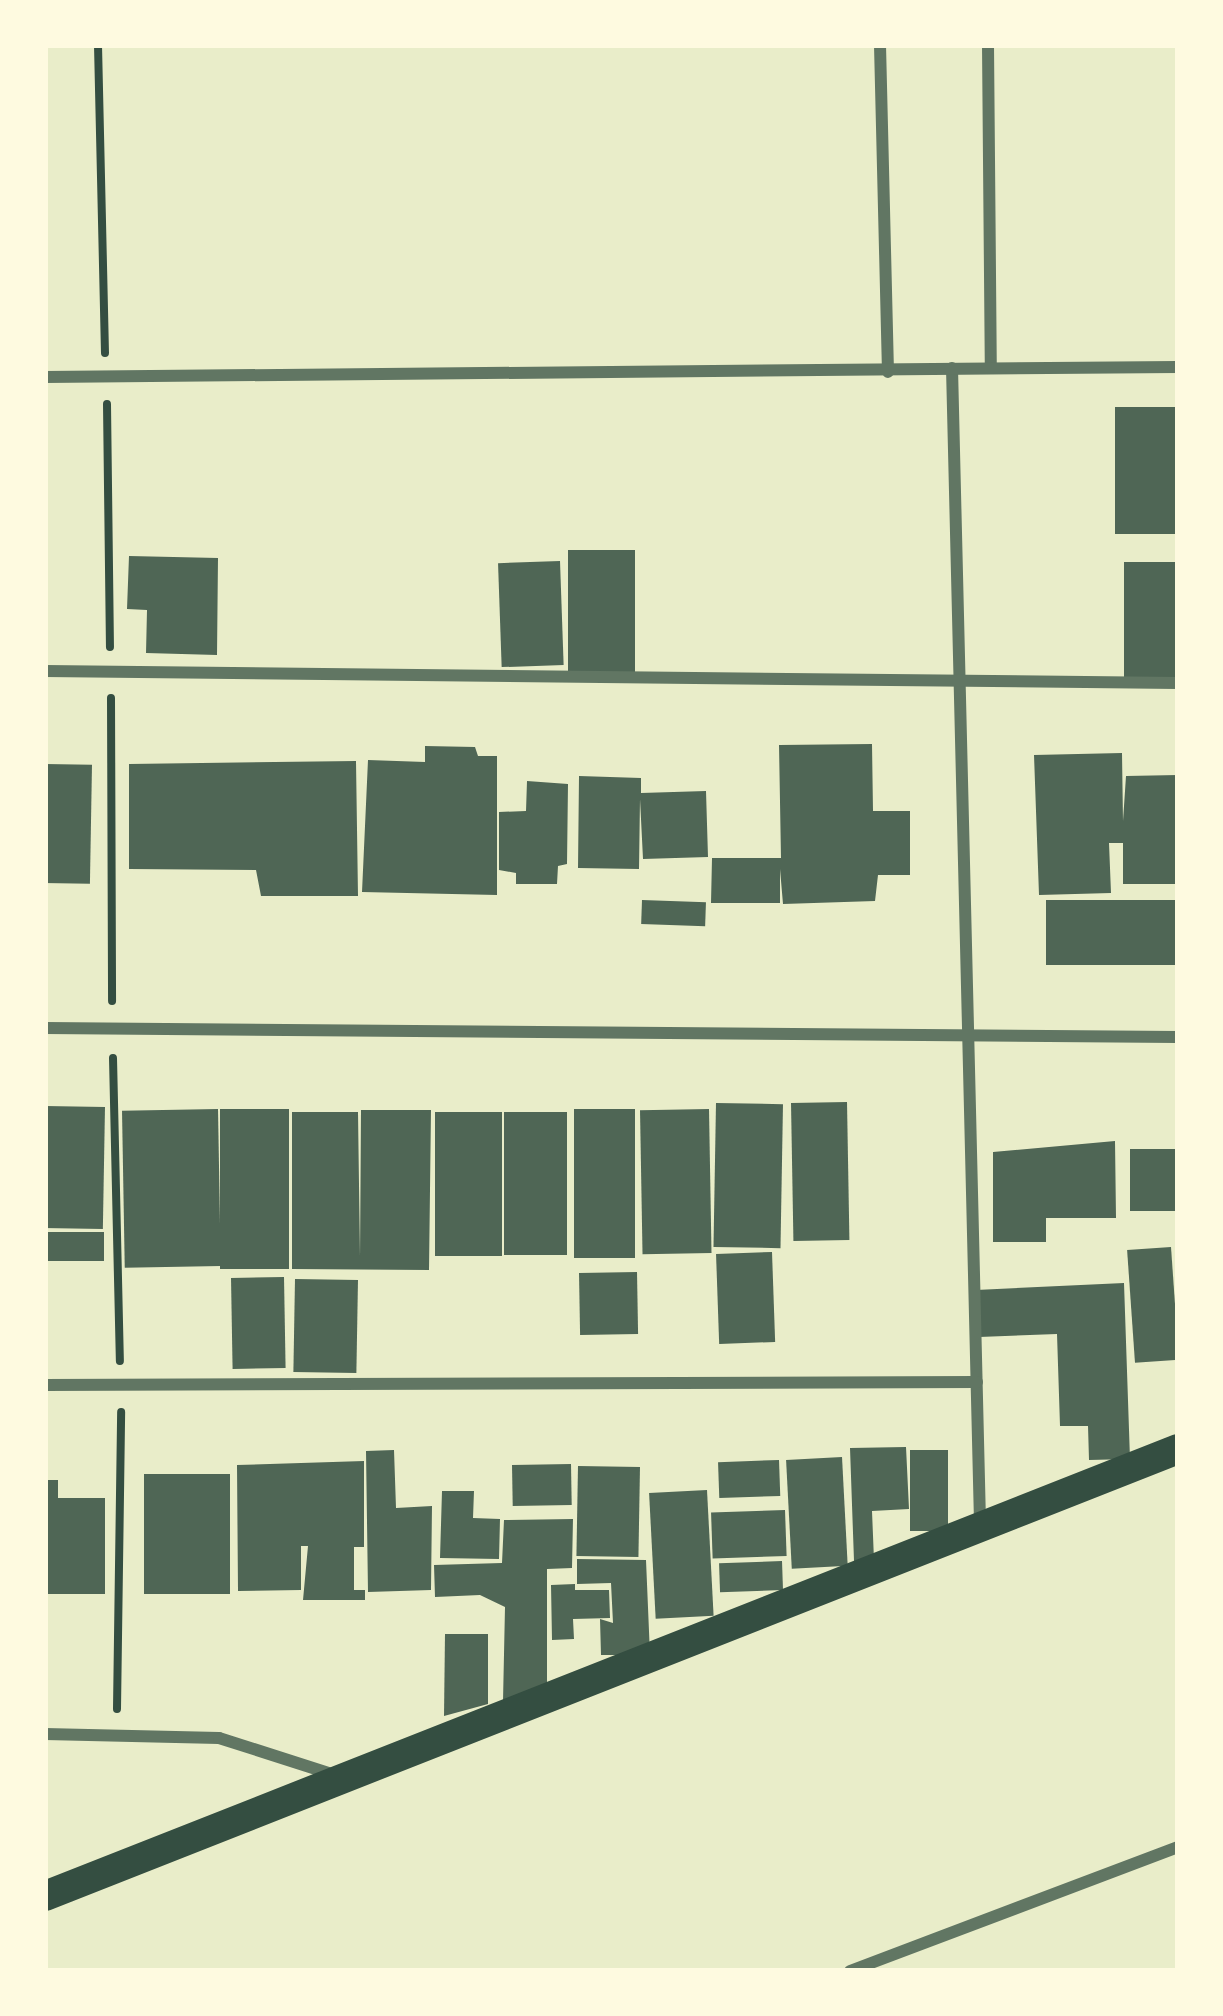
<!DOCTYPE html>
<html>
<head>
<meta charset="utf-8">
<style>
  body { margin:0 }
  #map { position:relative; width:1223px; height:2016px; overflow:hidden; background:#e9edc9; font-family:"Work Sans",sans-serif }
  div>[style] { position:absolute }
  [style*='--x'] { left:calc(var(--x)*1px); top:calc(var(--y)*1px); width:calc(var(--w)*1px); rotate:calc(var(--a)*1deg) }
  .building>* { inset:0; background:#4f6655; transform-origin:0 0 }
  .path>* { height:8px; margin:-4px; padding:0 4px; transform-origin:4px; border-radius:4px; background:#344e41 }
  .minor>* { height:12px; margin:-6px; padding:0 6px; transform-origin:6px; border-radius:6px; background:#617663 }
  .primary>* { height:30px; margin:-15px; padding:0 15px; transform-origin:15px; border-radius:15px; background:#344e41 }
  span { translate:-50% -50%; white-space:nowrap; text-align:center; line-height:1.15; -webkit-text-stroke:9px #fefae0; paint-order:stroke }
  .frame { position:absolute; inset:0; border:48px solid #fefae0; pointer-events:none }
</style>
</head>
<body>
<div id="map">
  <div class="building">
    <i style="left:1178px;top:407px;width:127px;height:63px;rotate:90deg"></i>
    <i style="left:568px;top:550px;width:67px;height:124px"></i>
    <i style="clip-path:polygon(129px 556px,218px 558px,217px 655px,146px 653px,147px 610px,127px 609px)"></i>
    <i style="left:560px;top:561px;width:104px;height:62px;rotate:88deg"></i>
    <i style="left:1124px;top:562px;width:54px;height:115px"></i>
    <i style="clip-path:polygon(872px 744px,873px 811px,910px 811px,910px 875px,878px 875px,875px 901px,783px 904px,780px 869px,780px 903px,711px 903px,712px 858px,781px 858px,779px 745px)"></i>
    <i style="clip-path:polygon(425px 746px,475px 747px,478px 756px,497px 756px,497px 895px,362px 892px,368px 760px,425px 762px)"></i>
    <i style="clip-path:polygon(1122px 753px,1123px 821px,1126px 776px,1178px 775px,1178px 884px,1123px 884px,1123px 843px,1109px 843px,1111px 893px,1039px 895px,1034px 755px)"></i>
    <i style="clip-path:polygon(356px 761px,358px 896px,261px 896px,256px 870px,129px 869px,129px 764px)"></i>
    <i style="left:45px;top:764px;width:47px;height:119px;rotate:1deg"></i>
    <i style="clip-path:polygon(579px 776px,641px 778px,641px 793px,706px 791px,708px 857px,643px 859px,640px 799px,639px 869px,578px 868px)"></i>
    <i style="clip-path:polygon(527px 781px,568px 784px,567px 864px,558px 866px,557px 884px,516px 884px,516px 873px,499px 870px,499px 812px,526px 811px)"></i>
    <i style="left:642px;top:900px;width:64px;height:24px;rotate:2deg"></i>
    <i style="left:1178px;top:900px;width:65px;height:132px;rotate:90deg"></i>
    <i style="left:847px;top:1102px;width:138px;height:56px;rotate:89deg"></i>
    <i style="left:716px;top:1103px;width:67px;height:144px;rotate:1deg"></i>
    <i style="left:45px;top:1106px;width:60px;height:122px;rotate:1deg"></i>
    <i style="left:218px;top:1109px;width:157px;height:96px;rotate:89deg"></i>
    <i style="left:220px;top:1109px;width:69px;height:160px"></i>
    <i style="left:574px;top:1109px;width:61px;height:149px"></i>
    <i style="left:709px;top:1109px;width:144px;height:69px;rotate:89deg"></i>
    <i style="clip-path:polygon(361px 1110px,431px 1110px,429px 1270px,292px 1269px,292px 1112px,358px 1112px,360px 1257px)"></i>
    <i style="left:435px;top:1112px;width:67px;height:144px"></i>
    <i style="left:567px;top:1112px;width:143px;height:63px;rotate:90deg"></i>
    <i style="clip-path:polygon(1115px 1141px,1116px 1218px,1046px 1218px,1046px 1242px,993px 1242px,993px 1152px)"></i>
    <i style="left:1130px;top:1149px;width:48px;height:62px"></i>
    <i style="left:104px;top:1232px;width:29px;height:59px;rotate:90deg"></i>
    <i style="left:1171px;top:1247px;width:113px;height:44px;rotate:86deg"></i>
    <i style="left:772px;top:1252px;width:90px;height:56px;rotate:88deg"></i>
    <i style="left:637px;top:1272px;width:62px;height:58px;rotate:89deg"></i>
    <i style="left:284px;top:1277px;width:91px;height:53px;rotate:89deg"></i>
    <i style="left:295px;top:1279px;width:63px;height:93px;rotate:1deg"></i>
    <i style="clip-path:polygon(1124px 1283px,1130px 1459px,1089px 1460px,1088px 1426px,1060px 1426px,1057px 1334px,979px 1337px,976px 1290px)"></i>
    <i style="clip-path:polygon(906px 1447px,909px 1509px,872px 1511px,874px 1560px,854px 1561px,850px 1448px)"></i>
    <i style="clip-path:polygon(394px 1450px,396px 1508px,432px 1506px,431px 1590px,368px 1592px,366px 1451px)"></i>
    <i style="left:910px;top:1450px;width:38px;height:81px"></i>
    <i style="left:842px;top:1457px;width:109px;height:56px;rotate:87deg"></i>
    <i style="left:779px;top:1460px;width:36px;height:61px;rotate:88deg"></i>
    <i style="clip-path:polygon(364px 1461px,364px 1547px,354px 1547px,354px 1590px,365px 1590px,365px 1600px,303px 1600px,308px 1546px,301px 1546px,301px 1590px,238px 1591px,237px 1465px)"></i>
    <i style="left:571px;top:1464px;width:41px;height:59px;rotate:89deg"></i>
    <i style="left:578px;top:1466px;width:62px;height:90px;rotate:1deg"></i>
    <i style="left:230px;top:1474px;width:120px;height:86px;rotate:90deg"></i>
    <i style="clip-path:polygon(45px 1480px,58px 1480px,58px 1498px,105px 1498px,105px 1594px,45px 1594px)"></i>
    <i style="left:707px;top:1490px;width:126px;height:58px;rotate:87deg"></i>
    <i style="clip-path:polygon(442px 1491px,474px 1491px,473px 1518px,500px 1519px,499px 1559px,440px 1558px)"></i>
    <i style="left:785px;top:1510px;width:46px;height:74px;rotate:88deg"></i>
    <i style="clip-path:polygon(573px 1519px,572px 1568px,547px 1569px,547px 1689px,503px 1701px,505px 1607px,480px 1595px,435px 1597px,434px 1565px,502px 1563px,504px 1520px)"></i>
    <i style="clip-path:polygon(577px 1559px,646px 1560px,650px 1655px,601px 1655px,600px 1619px,613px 1623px,611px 1583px,577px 1584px)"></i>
    <i style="left:782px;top:1561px;width:29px;height:63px;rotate:88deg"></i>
    <i style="clip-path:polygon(575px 1584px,575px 1590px,609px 1590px,610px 1618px,573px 1619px,574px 1639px,552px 1640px,551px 1585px)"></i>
    <i style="clip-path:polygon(445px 1634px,488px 1634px,488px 1704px,444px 1716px)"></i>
  </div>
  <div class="path">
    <i style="--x:98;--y:45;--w:308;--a:88.7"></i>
    <i style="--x:107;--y:404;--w:243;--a:89.3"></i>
    <i style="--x:111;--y:698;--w:303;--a:89.8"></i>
    <i style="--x:113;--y:1058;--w:303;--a:88.7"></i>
    <i style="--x:117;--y:1709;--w:297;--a:-89.2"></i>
  </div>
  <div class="minor">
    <i style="--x:880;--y:45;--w:327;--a:88.6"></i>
    <i style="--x:988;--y:45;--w:323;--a:89.5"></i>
    <i style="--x:952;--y:368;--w:1157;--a:88.61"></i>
    <i style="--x:45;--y:377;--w:1133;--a:-0.51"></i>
    <i style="--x:45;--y:671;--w:1133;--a:0.61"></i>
    <i style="--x:45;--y:1028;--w:1133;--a:0.46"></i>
    <i style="--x:45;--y:1385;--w:932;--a:-0.18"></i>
    <i style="--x:45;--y:1734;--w:174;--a:1.3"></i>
    <i style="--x:219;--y:1738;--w:119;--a:17.7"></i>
    <i style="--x:850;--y:1971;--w:351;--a:-20.7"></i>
  </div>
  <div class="primary">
    <i style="--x:45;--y:1896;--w:1218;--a:-21.53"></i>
  </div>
  <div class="frame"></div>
</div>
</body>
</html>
